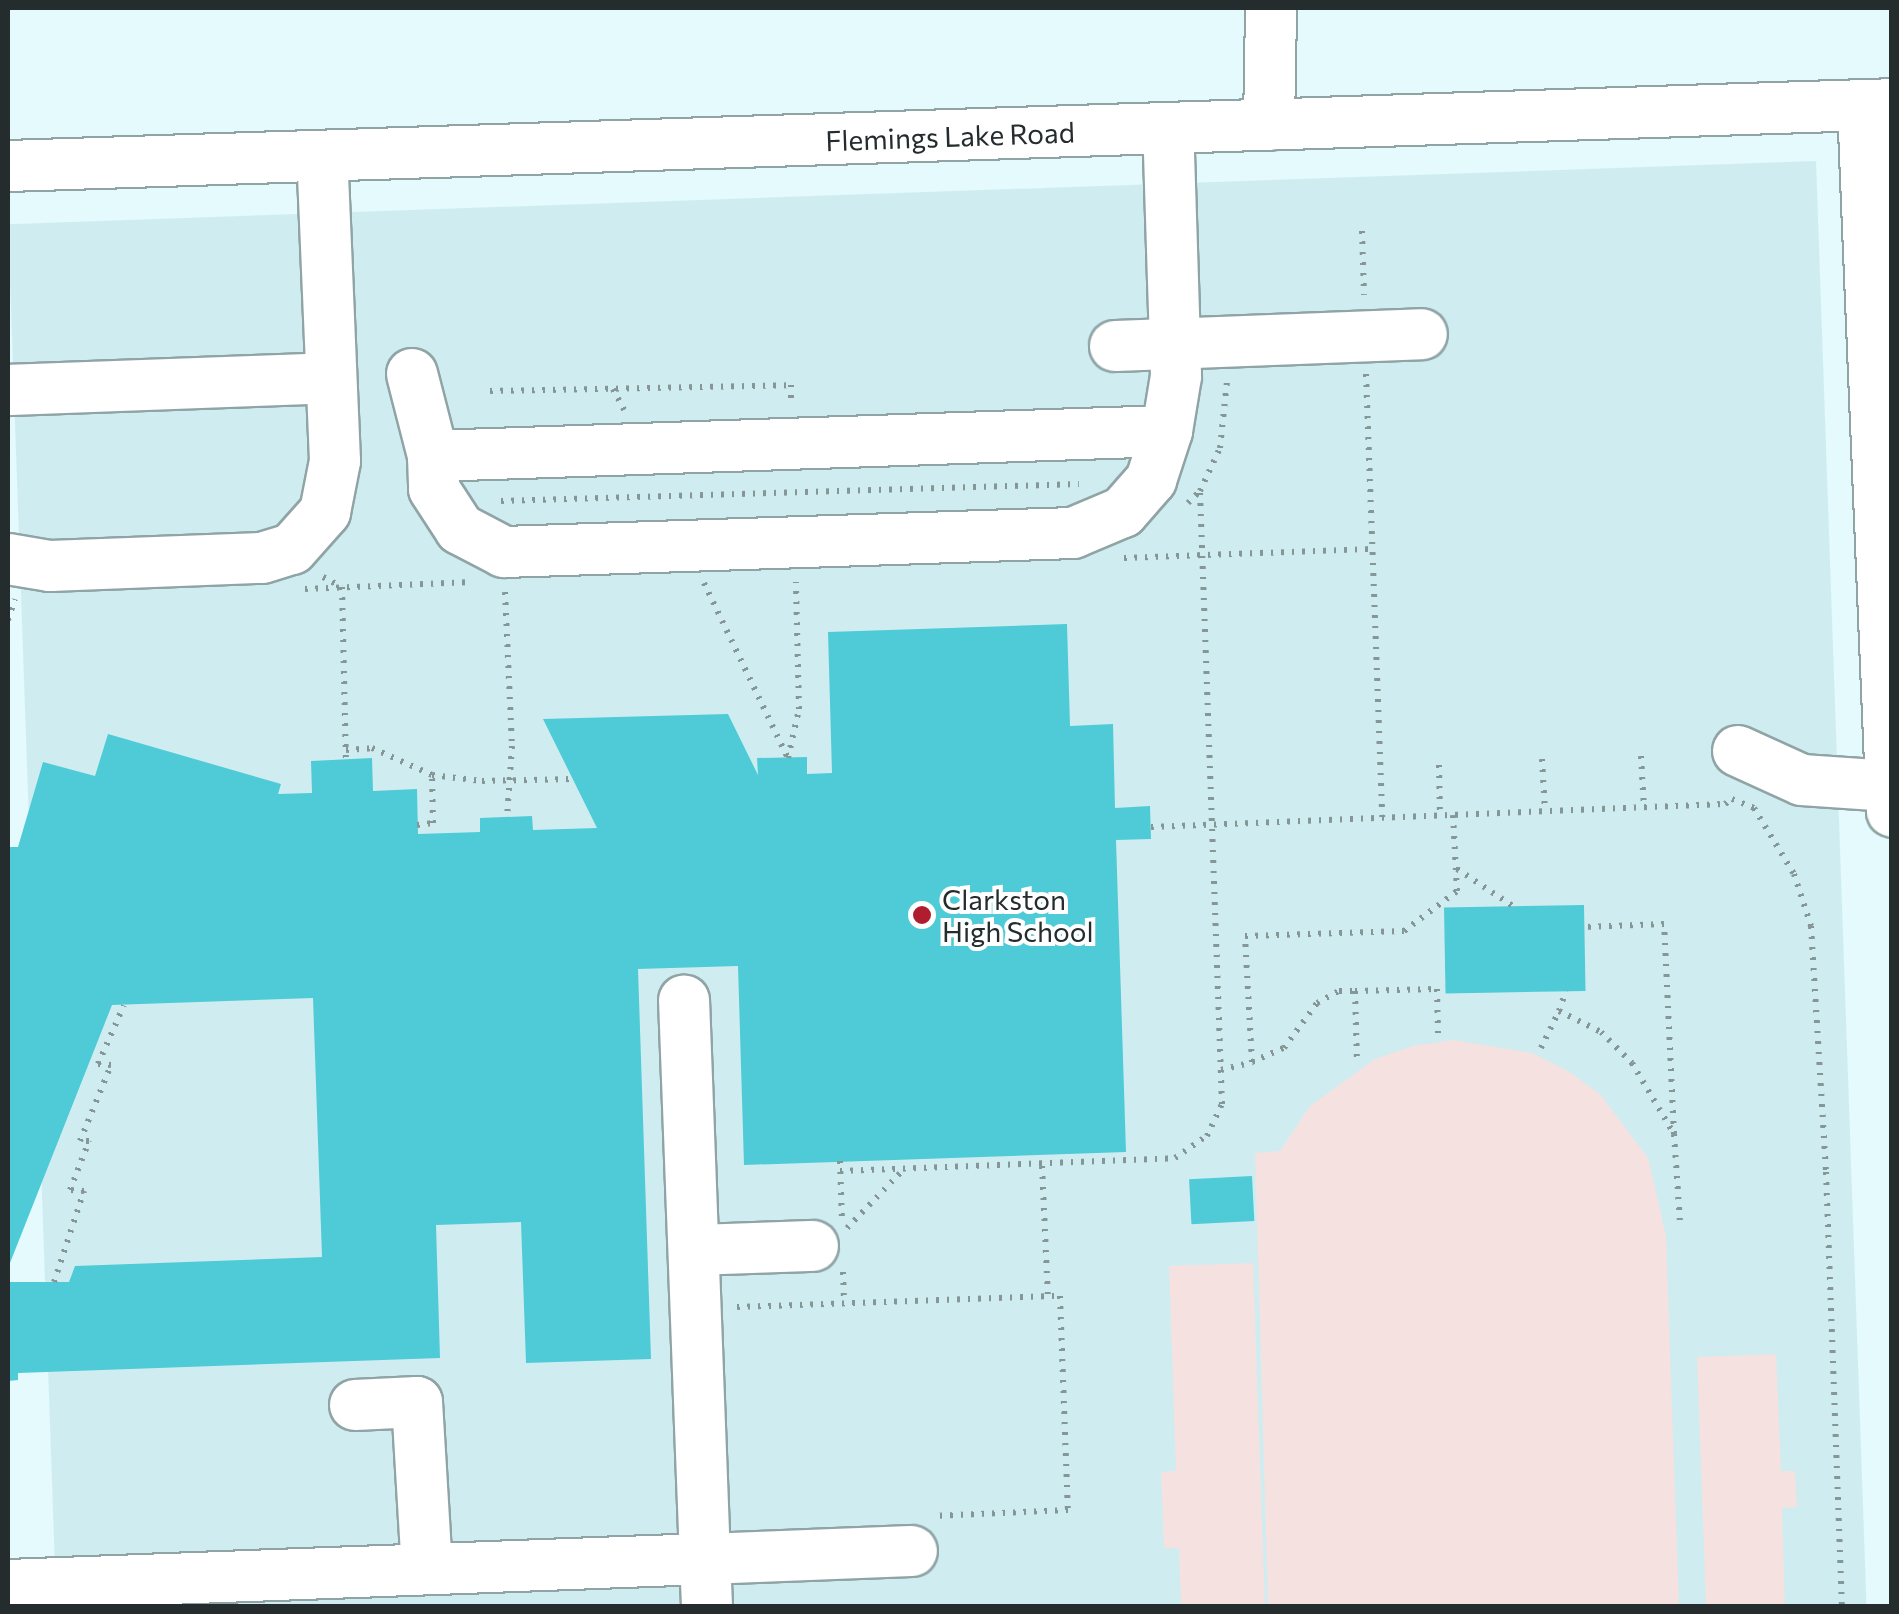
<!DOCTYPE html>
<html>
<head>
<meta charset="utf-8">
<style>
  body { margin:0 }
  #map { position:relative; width:1899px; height:1614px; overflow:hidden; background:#e4fafc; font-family:Commissioner,sans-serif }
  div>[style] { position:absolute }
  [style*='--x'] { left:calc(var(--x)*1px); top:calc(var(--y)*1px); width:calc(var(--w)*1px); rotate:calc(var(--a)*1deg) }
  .built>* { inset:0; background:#cfedf0; transform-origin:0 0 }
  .green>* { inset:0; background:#f4e1e0 }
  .building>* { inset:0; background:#4ecbd6; transform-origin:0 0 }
  .path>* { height:6px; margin-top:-3px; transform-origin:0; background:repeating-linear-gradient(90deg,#869596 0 2.5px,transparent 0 10.5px) }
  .roads { filter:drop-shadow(2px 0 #90a4a6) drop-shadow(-2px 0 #90a4a6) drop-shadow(0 2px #90a4a6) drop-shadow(0 -2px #90a4a6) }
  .minor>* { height:50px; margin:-25px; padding:0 25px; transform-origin:25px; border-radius:25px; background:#fff }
  .dots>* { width:28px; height:28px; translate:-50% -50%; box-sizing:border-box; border:5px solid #fff; border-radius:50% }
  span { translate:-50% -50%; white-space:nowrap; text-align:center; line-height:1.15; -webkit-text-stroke:8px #fff; paint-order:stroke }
  .street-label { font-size:28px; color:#242c2d }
  .poi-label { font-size:28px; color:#242c2d }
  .left { translate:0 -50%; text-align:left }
  .frame { position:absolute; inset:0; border:10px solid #242c2d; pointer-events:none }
</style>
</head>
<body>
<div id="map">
  <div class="built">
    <i style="left:1816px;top:161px;width:1446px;height:1809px;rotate:88deg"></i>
  </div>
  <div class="green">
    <i style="clip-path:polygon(1453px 1040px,1532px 1053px,1568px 1071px,1600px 1094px,1648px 1158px,1666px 1236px,1679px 1606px,1268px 1606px,1255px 1153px,1280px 1151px,1310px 1106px,1375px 1059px,1413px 1046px)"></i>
    <i style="clip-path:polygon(1253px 1263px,1265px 1606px,1181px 1606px,1179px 1548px,1164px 1548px,1161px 1472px,1176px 1471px,1169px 1266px)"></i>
    <i style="clip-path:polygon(1776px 1354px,1781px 1471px,1795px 1471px,1797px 1507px,1782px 1508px,1785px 1606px,1706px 1606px,1697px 1357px)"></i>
  </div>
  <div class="building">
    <i style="clip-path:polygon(1067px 624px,1070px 726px,1113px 724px,1115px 808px,1150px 806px,1151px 839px,1116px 840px,1126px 1152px,744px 1165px,738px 966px,638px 969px,651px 1359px,526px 1363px,521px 1222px,436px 1225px,440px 1358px,18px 1373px,18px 1380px,8px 1381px,8px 1282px,69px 1282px,75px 1266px,322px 1257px,313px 998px,112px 1005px,8px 1268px,8px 847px,18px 847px,43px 762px,95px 776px,108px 734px,281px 784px,278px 794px,312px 793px,311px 761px,372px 758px,373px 791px,417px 789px,418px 834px,480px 832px,480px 818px,532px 816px,533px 830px,597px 828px,543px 719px,728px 714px,758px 775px,757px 758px,807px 757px,807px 774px,832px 773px,828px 632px)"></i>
    <i style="left:1584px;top:905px;width:86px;height:140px;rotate:89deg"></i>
    <i style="left:1252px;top:1176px;width:45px;height:63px;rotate:87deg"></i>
  </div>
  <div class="path">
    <i style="--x:1362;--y:231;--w:64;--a:88.2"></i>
    <i style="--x:1366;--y:374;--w:444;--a:87.9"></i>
    <i style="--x:613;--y:389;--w:24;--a:62"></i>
    <i style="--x:490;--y:391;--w:301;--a:-1.1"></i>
    <i style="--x:791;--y:385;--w:18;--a:90"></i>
    <i style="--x:501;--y:501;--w:578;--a:-1.68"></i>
    <i style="--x:1188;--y:503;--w:17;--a:-45"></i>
    <i style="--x:1200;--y:491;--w:47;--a:-65.1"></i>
    <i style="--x:1220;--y:448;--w:67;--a:-84"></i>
    <i style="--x:1124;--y:558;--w:249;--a:-2.1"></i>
    <i style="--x:323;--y:577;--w:21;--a:28"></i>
    <i style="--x:342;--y:587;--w:172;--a:88.7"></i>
    <i style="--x:704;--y:583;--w:194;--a:64.4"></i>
    <i style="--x:305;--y:589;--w:167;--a:-2.4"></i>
    <i style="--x:505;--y:592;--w:154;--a:87.4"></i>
    <i style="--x:512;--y:746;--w:71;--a:94"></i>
    <i style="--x:8;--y:620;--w:22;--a:-72"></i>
    <i style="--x:346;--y:750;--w:26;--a:-4"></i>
    <i style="--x:372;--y:748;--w:66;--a:24.2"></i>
    <i style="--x:432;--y:775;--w:50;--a:6.8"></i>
    <i style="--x:482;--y:781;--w:91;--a:-1.3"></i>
    <i style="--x:1641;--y:756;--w:52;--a:86.7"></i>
    <i style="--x:788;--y:758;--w:50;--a:-77.3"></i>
    <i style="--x:799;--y:709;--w:127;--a:-91.4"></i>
    <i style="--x:1542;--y:759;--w:52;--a:86.7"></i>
    <i style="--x:1439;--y:765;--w:50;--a:88.9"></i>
    <i style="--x:1732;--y:799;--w:24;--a:22"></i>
    <i style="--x:1754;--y:808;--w:77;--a:58.8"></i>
    <i style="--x:1794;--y:874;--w:55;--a:71.9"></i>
    <i style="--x:1811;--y:926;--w:246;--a:86.5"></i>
    <i style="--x:1826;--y:1172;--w:434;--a:87.9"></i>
    <i style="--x:417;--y:825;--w:16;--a:-7"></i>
    <i style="--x:433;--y:823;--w:48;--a:-91.2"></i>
    <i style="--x:1151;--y:827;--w:574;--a:-2.29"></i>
    <i style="--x:1725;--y:804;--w:10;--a:-37"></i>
    <i style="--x:1457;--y:869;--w:71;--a:33.5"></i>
    <i style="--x:1355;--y:991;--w:82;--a:-1.4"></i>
    <i style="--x:1437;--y:989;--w:44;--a:88.7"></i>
    <i style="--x:1559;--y:1011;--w:21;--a:-71"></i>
    <i style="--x:1541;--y:1048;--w:41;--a:-64.1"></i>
    <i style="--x:1559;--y:1011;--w:47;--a:26.6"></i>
    <i style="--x:1601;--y:1032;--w:44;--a:45"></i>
    <i style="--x:1632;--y:1063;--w:82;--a:59.4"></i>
    <i style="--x:1674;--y:1134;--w:210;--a:-92.7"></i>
    <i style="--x:1664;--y:924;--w:80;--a:177.9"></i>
    <i style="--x:1252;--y:1062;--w:35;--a:-24"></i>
    <i style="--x:1284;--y:1048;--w:56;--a:-53.7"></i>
    <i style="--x:1317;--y:1003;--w:25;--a:-29"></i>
    <i style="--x:1339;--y:991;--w:16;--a:0"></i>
    <i style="--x:1355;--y:991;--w:70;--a:88.4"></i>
    <i style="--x:1221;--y:1070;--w:32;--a:-14"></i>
    <i style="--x:1252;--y:1062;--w:126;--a:-93.2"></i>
    <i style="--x:1245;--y:936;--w:159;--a:-1.8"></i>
    <i style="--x:1404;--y:931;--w:66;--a:-37"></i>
    <i style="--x:1457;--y:891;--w:76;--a:-93"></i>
    <i style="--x:1674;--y:1134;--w:87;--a:86.1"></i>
    <i style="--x:840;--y:1161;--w:59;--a:88.1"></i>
    <i style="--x:1042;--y:1166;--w:130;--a:87.4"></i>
    <i style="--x:840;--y:1171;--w:335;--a:-2.2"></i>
    <i style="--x:1175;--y:1158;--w:39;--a:-35"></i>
    <i style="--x:1207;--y:1136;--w:35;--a:-65"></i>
    <i style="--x:1222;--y:1104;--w:613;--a:-92.06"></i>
    <i style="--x:847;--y:1228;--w:81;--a:-46"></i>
    <i style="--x:843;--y:1272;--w:31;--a:88"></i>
    <i style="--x:54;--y:1282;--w:96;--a:-71.8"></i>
    <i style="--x:84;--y:1191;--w:14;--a:-176"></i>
    <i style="--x:70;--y:1190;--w:53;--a:-68.8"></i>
    <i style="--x:89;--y:1141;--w:9;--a:180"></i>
    <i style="--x:80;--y:1141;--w:82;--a:-67.8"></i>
    <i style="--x:111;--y:1065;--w:13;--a:-176"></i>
    <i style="--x:98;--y:1064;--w:64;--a:-66.2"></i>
    <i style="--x:737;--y:1307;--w:323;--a:-2"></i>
    <i style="--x:1060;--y:1296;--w:214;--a:87.9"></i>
    <i style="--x:1068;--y:1510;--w:135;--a:177.5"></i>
  </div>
  <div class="roads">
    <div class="minor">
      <i style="--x:1863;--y:105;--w:707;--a:87.65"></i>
      <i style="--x:1269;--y:125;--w:117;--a:-89"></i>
      <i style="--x:8;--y:166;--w:1885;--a:-1.88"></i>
      <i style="--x:1115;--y:346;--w:307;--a:-2.2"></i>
      <i style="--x:412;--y:374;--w:85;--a:75.6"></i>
      <i style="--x:433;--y:456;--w:33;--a:88"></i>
      <i style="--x:434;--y:489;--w:48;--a:57"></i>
      <i style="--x:460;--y:529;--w:50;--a:27.6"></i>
      <i style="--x:504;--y:552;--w:569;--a:-1.91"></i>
      <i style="--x:1073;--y:533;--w:54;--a:-22.8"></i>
      <i style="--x:1123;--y:512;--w:43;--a:-48.8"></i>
      <i style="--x:1151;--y:480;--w:52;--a:-71.9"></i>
      <i style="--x:1167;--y:431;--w:56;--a:-80.7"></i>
      <i style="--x:1176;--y:376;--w:248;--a:-91.8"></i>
      <i style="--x:8;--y:390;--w:323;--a:-2.1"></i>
      <i style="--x:433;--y:456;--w:734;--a:-1.95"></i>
      <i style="--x:8;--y:559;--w:43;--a:9.5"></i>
      <i style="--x:50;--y:566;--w:212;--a:-2.2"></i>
      <i style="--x:262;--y:558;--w:31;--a:-17"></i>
      <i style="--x:292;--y:549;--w:50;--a:-48.3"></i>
      <i style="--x:325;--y:512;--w:52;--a:-78.9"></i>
      <i style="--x:335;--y:461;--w:305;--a:-92.4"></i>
      <i style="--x:1738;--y:751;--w:70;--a:24.4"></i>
      <i style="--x:1802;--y:780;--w:88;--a:3.9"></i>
      <i style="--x:696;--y:1250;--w:117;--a:-2"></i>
      <i style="--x:355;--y:1405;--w:62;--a:-2.8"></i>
      <i style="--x:417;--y:1402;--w:167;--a:86.6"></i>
      <i style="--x:8;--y:1585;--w:697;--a:-2.14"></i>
      <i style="--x:705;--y:1559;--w:559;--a:-92.15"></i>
      <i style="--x:707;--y:1606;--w:47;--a:-92.4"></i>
      <i style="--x:705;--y:1559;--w:207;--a:-2.2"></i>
    </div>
  </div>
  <div class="dots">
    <i style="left:922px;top:915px;background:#b01d2e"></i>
  </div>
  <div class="street-label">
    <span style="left:950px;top:136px;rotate:-2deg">Flemings Lake Road</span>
  </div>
  <div class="poi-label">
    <span class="left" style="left:942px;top:915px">Clarkston<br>High School</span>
  </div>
  <div class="frame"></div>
</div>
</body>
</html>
